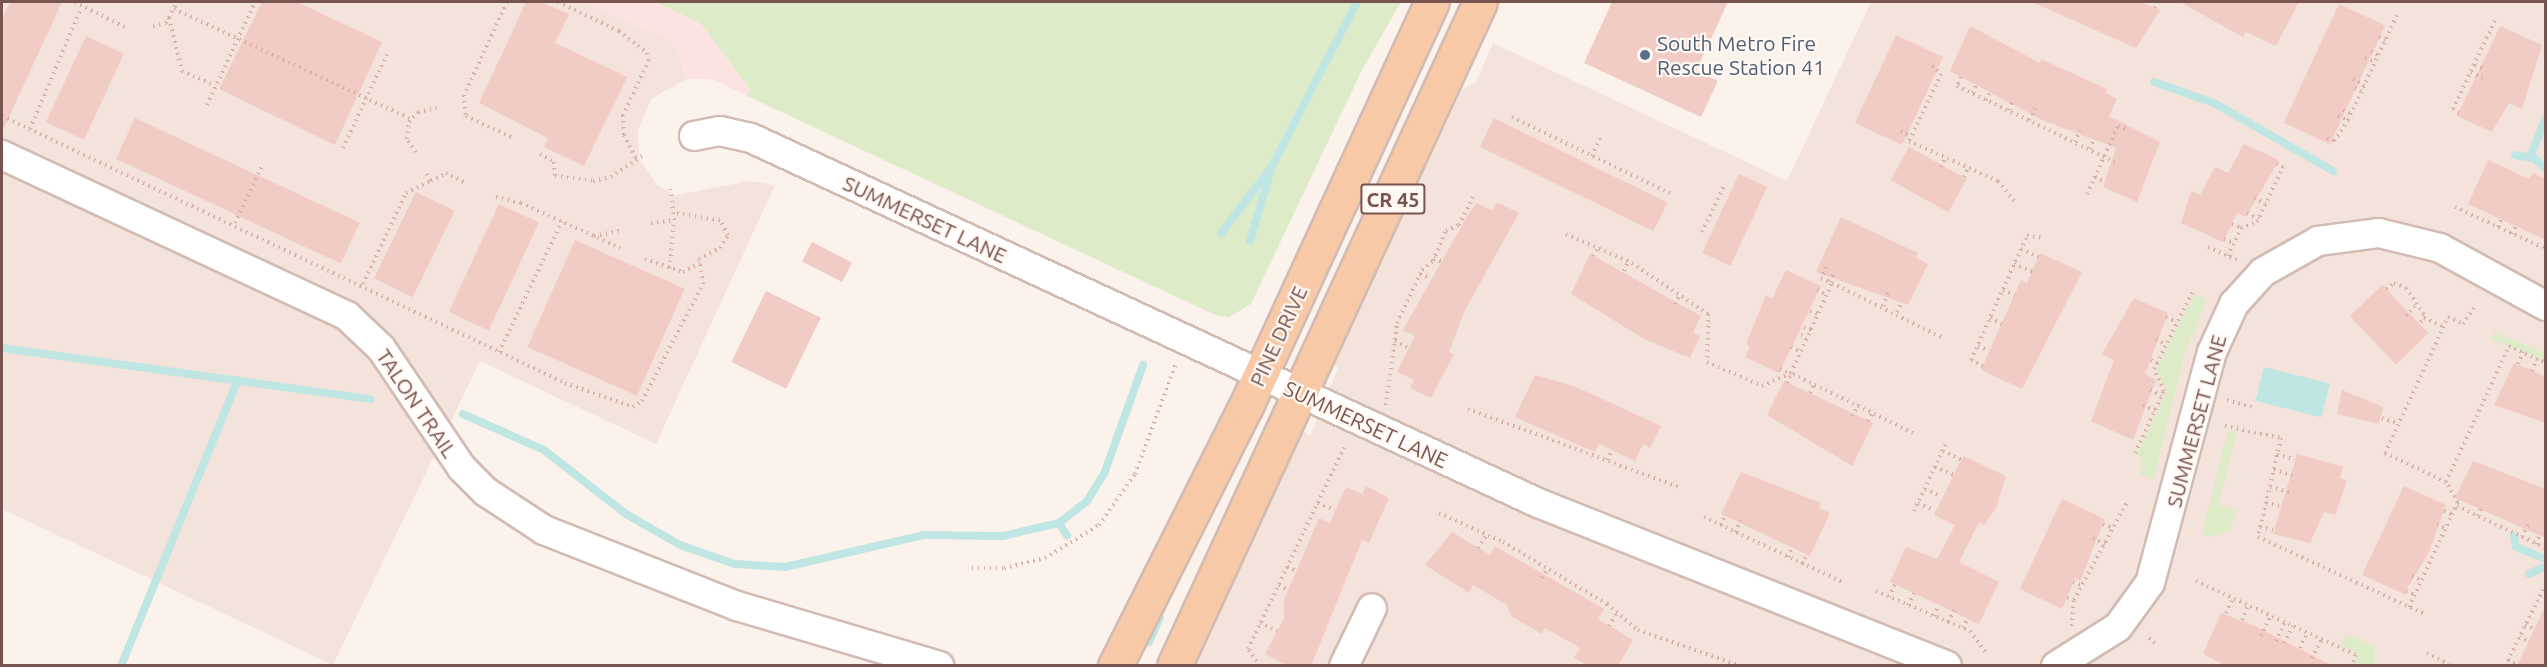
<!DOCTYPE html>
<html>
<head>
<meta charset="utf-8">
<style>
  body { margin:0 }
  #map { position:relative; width:2547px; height:667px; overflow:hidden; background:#fcf2ec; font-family:Ubuntu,sans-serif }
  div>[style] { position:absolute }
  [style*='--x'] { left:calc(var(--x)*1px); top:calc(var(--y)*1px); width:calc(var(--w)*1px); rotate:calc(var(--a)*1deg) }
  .residential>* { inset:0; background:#f4e3da }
  .commercial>* { inset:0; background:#fce2e0 }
  .green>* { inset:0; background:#deebc9 }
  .water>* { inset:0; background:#c0e6e4; transform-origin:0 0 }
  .stream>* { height:8px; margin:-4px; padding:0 4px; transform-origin:4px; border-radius:4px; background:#c0e6e4 }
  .building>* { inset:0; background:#f1ccc4; transform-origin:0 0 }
  .path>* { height:4px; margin-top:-2px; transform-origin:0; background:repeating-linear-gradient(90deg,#d7afa6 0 1.5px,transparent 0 6px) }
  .roads { filter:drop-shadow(2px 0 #d2bbb3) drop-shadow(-2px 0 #d2bbb3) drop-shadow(0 2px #d2bbb3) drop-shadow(0 -2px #d2bbb3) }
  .street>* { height:28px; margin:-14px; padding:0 14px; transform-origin:14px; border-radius:14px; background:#fff }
  .primary>* { height:33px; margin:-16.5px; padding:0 16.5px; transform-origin:16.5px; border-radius:16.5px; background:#f8c9a7 }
  .dots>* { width:16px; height:16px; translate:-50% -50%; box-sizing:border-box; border:3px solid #fff7f2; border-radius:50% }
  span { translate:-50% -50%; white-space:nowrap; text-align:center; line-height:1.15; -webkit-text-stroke:4.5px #fff7f2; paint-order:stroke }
  .shield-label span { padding:2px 4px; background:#fff7f2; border:2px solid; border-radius:4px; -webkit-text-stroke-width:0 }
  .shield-label { font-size:20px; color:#78544e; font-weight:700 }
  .service-label { font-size:21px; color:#4e5e75 }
  .left { translate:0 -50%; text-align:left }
  .street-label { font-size:21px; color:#78544e }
  .frame { position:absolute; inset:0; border:3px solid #78544e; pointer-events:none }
</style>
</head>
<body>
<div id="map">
  <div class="residential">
    <i style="clip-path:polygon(2px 2px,586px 2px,674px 43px,686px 79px,651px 99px,638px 131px,639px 158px,657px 185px,675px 195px,750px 181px,775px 185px,656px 444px,480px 361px,333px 665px,2px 509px)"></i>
    <i style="clip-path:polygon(1871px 2px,2545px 2px,2545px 665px,1190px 666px,1297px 441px,1304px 432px,1310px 436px,1338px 368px,1332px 363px,1462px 90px,1476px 82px,1493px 43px,1787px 181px)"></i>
  </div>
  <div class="commercial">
    <i style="clip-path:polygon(585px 2px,656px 2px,701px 24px,750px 89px,747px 96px,712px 79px,686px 79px,674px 43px)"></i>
  </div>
  <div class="green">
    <i style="clip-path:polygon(656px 2px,1401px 2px,1362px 70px,1251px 304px,1229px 317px,1215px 315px,747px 96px,750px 89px,701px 24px)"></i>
    <i style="clip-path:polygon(2195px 293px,2207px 301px,2186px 350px,2154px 479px,2140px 475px,2142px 459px,2136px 456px,2166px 392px,2156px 369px)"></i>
    <i style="clip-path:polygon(2495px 332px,2545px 353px,2545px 361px,2490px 339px)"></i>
    <i style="clip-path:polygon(2228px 430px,2237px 433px,2218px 505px,2237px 510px,2231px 530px,2211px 537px,2202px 534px)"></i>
    <i style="clip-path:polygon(2347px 634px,2375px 647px,2375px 665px,2353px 665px,2358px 654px,2341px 646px)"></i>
  </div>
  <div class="water">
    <i style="left:2264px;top:367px;width:68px;height:35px;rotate:14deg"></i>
  </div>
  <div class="stream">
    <i style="--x:2154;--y:82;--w:64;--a:19.3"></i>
    <i style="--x:2214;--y:103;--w:137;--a:29.7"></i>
    <i style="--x:2546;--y:117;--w:41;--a:111.5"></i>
    <i style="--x:2531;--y:155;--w:21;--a:43"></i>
    <i style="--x:2515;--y:155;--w:17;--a:10"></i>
    <i style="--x:1221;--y:233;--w:82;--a:-52.4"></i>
    <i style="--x:1271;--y:168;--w:187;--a:-62.6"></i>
    <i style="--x:1250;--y:241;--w:71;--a:-73.6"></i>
    <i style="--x:2;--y:348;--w:372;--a:7.9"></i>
    <i style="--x:463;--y:414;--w:89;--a:24"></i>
    <i style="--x:544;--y:450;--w:104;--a:38"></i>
    <i style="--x:626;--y:514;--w:62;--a:29.9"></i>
    <i style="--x:680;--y:545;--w:58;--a:19.1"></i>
    <i style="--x:735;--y:564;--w:50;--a:3.4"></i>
    <i style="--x:785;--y:567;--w:143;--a:-13"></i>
    <i style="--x:924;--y:535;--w:79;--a:0.7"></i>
    <i style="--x:1003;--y:536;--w:57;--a:-13.1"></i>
    <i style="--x:1059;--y:523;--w:36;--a:-38"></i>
    <i style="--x:1087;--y:501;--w:32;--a:-58"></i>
    <i style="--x:1104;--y:474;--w:116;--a:-70.3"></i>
    <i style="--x:1059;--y:523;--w:15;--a:58"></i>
    <i style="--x:2514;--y:536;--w:11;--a:80"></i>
    <i style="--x:2516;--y:547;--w:32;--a:22"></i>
    <i style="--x:2529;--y:574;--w:19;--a:-25"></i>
    <i style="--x:1149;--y:642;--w:27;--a:-66"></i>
    <i style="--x:121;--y:666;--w:309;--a:-67.8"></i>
  </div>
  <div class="building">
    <i style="clip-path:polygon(10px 2px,62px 2px,2px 132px,2px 19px)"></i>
    <i style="clip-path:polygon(262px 2px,297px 2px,382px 42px,335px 145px,219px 89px)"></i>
    <i style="clip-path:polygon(526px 2px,541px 2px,569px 14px,555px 43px,627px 77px,584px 166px,544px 147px,548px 138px,479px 103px)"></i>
    <i style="clip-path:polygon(1612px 2px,1728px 2px,1696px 71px,1718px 81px,1701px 117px,1584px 63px)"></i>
    <i style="clip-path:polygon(2032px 2px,2141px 2px,2160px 10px,2136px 48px)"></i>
    <i style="clip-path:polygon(2180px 2px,2299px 2px,2276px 46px,2246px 32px,2243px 37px)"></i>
    <i style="left:2339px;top:4px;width:51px;height:131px;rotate:25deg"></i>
    <i style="clip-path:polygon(1970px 26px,2040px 63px,2041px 59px,2107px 89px,2106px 93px,2117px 99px,2109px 116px,2160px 142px,2137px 202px,2103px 187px,2116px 148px,2040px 119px,1950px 71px)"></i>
    <i style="clip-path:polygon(2500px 26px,2542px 45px,2522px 109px,2509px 103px,2492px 132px,2457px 116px)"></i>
    <i style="left:1896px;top:35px;width:52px;height:97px;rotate:25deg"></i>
    <i style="left:86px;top:36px;width:42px;height:95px;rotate:25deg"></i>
    <i style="left:135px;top:118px;width:248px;height:45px;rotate:25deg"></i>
    <i style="left:1494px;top:118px;width:193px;height:32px;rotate:26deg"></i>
    <i style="clip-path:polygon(2244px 144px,2279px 160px,2246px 217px,2237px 213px,2223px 242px,2181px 223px,2191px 191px,2200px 195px,2215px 167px,2228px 173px)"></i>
    <i style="left:1909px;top:147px;width:66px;height:38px;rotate:29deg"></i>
    <i style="clip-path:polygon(2488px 160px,2529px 179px,2533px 173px,2546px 179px,2546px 240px,2468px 204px)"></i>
    <i style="left:1739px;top:174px;width:31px;height:87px;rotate:25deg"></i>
    <i style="left:416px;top:192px;width:43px;height:96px;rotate:26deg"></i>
    <i style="clip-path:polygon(1497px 202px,1519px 213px,1465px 310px,1449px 352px,1454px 354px,1431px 398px,1410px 388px,1414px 380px,1397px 372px,1415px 336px,1403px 330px,1469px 213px,1477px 203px,1493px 211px)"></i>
    <i style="left:499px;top:204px;width:44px;height:119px;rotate:25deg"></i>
    <i style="clip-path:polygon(1841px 217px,1918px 253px,1916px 258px,1928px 264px,1908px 305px,1816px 272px)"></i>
    <i style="left:575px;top:240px;width:120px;height:117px;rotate:24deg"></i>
    <i style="left:812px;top:242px;width:45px;height:22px;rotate:27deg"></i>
    <i style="clip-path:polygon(2040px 253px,2082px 272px,2022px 389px,1981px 370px,2021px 280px,2027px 283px)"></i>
    <i style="clip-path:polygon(1590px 254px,1701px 316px,1693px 333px,1700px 336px,1690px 358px,1644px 339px,1571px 294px)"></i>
    <i style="clip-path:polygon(1786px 270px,1821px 286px,1779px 373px,1745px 357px,1750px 346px,1746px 344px,1766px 295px,1772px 299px)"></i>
    <i style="left:2382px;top:285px;width:67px;height:45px;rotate:46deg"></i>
    <i style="left:766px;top:291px;width:61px;height:79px;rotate:26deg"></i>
    <i style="clip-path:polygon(2134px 298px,2168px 313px,2145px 374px,2156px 380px,2133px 440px,2091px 421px,2114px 360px,2102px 354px)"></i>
    <i style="clip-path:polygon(2514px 363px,2546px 377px,2546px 423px,2494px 405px)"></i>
    <i style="clip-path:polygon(1535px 375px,1574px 386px,1661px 426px,1650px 448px,1643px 444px,1635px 461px,1599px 444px,1595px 452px,1515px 417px)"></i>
    <i style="clip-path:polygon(1784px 381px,1873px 423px,1852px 466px,1767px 415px)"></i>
    <i style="clip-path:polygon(2342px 390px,2383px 407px,2379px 424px,2337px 414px)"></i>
    <i style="clip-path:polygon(2297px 454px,2343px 467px,2340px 478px,2347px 481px,2335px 515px,2324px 512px,2310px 543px,2273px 534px)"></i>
    <i style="clip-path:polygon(1963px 456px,2006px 476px,1996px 508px,1984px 525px,1979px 522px,1959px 562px,1999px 582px,1979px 624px,1890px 582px,1906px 547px,1937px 559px,1955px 525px,1934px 515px)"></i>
    <i style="clip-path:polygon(2473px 461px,2546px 489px,2546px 538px,2455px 498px)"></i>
    <i style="clip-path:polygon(1741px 472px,1821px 503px,1819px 508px,1830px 513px,1810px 556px,1721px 514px)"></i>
    <i style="clip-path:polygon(1366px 486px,1389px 498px,1369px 543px,1362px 540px,1311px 666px,1288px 666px,1265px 654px,1284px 619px,1284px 600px,1319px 518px,1330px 523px,1346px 487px,1362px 494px)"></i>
    <i style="clip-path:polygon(2404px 486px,2446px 505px,2429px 552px,2404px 594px,2362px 575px)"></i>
    <i style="clip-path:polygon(2062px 499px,2105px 519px,2080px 581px,2075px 578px,2062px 609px,2020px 589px)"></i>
    <i style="clip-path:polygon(1452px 532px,1490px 555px,1495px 546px,1604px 609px,1598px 619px,1633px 640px,1618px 666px,1588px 666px,1574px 657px,1580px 648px,1545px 628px,1542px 634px,1511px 616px,1507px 605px,1473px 585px,1469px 593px,1425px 565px)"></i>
    <i style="clip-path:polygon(2546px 604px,2546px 666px,2517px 666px)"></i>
    <i style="clip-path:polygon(2221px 613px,2253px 625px,2333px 666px,2227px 666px,2203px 654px)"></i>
  </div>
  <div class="path">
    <i style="--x:75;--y:2;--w:56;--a:26.6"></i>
    <i style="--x:507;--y:2;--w:102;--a:114.8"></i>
    <i style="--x:464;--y:95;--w:21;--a:85"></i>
    <i style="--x:466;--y:116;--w:50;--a:25"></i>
    <i style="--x:558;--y:2;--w:68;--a:25.4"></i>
    <i style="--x:619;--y:31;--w:36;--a:38"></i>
    <i style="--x:647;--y:53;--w:7;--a:74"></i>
    <i style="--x:649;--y:60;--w:61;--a:115.3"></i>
    <i style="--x:623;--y:115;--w:20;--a:87"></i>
    <i style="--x:624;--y:135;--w:28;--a:63"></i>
    <i style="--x:2155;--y:8;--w:7;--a:-63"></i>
    <i style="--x:174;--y:9;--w:261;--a:24.9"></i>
    <i style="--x:169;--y:18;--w:55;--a:76.2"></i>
    <i style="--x:182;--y:71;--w:36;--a:24"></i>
    <i style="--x:153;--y:26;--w:13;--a:-13"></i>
    <i style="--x:166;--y:23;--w:24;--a:-62"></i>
    <i style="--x:2379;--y:37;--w:7;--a:27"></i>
    <i style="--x:2371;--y:51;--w:8;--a:30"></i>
    <i style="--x:2365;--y:58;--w:11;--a:22"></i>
    <i style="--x:2475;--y:65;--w:12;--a:24"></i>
    <i style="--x:1932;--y:66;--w:12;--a:42"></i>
    <i style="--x:1941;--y:74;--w:74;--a:115.5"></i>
    <i style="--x:1909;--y:141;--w:98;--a:24.2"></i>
    <i style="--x:1998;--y:181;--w:28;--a:51"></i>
    <i style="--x:2471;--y:72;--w:13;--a:29"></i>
    <i style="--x:1961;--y:77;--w:10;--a:114"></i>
    <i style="--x:1957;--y:86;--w:175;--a:25.7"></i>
    <i style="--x:2353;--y:79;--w:13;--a:29"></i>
    <i style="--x:2355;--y:88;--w:7;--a:27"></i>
    <i style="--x:1973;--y:93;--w:12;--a:-70"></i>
    <i style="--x:1986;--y:100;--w:7;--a:-63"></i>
    <i style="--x:207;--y:105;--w:114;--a:-65"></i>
    <i style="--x:2009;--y:110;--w:12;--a:-66"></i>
    <i style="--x:2343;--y:110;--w:9;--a:27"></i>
    <i style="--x:2459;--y:113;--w:7;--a:-146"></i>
    <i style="--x:2453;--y:109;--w:101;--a:-64.7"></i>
    <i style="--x:2;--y:116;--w:623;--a:25.37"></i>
    <i style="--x:565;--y:383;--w:72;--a:19.4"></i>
    <i style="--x:633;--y:407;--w:11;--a:-34"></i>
    <i style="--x:642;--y:401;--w:132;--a:-62.5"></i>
    <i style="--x:703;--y:284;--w:25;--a:-99"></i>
    <i style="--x:699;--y:259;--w:24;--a:-28"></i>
    <i style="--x:720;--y:248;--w:15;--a:-58"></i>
    <i style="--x:728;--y:235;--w:17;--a:-118"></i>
    <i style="--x:720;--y:220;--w:48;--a:-171.5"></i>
    <i style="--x:2338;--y:116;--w:11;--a:22"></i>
    <i style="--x:1512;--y:117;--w:177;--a:25.8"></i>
    <i style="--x:2029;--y:120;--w:13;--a:-61"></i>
    <i style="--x:30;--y:129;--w:131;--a:-67.1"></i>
    <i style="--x:1901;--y:131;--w:11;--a:27"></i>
    <i style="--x:2327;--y:138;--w:8;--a:23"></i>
    <i style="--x:2334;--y:141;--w:25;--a:-56"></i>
    <i style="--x:2348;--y:120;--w:118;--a:-65"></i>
    <i style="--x:2075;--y:142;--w:13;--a:-67"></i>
    <i style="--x:343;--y:148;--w:104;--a:-64.9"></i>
    <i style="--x:2090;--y:149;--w:12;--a:-70"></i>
    <i style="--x:416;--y:152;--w:16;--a:-125"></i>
    <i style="--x:407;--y:139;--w:17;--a:-83"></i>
    <i style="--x:409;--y:122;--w:13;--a:-48"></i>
    <i style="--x:418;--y:112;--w:19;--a:-12"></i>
    <i style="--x:540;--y:154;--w:16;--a:30"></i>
    <i style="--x:554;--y:162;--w:14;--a:86"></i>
    <i style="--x:555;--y:176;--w:38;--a:7"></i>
    <i style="--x:593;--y:181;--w:18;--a:-13"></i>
    <i style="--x:611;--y:177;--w:40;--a:-34"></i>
    <i style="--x:1592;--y:156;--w:20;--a:-66"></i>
    <i style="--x:1941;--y:167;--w:11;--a:-63"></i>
    <i style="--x:427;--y:174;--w:8;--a:60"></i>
    <i style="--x:431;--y:181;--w:17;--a:-28"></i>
    <i style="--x:446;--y:173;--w:22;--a:27"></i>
    <i style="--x:1964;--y:177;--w:10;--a:-66"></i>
    <i style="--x:2095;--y:177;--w:11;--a:27"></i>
    <i style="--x:2087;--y:194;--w:75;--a:-65.5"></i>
    <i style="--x:2118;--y:126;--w:8;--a:23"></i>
    <i style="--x:496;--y:197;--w:26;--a:13"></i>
    <i style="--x:521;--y:203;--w:109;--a:24.4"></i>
    <i style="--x:2254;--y:198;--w:13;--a:27"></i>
    <i style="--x:2455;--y:207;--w:100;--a:24.8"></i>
    <i style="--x:2247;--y:213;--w:13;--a:27"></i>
    <i style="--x:235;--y:223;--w:63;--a:-64.7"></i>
    <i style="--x:651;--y:223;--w:23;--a:-7"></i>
    <i style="--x:674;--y:220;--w:33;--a:-97"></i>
    <i style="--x:2232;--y:224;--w:10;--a:24"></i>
    <i style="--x:2498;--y:227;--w:11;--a:-68"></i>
    <i style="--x:1702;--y:232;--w:53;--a:-64.4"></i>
    <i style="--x:1566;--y:234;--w:72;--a:23.7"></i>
    <i style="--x:1632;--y:263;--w:92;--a:33.9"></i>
    <i style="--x:1708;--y:314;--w:48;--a:91.2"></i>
    <i style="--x:1707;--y:362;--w:60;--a:23.6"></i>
    <i style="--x:1762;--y:386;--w:32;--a:-24"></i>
    <i style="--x:2512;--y:234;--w:11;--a:-63"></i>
    <i style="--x:594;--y:236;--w:26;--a:-11"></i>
    <i style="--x:2224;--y:239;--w:11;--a:22"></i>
    <i style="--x:2208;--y:247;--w:35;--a:24"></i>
    <i style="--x:2021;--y:249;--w:19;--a:25"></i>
    <i style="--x:1593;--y:256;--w:9;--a:-58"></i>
    <i style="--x:2228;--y:256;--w:31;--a:-65"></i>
    <i style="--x:2241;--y:228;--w:17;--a:-21"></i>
    <i style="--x:2257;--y:222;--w:61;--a:-64.7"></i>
    <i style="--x:2283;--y:167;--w:7;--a:-153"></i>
    <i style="--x:1434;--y:258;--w:11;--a:27"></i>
    <i style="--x:645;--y:259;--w:40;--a:18.9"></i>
    <i style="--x:683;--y:272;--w:19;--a:-28"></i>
    <i style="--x:2014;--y:264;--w:22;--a:22"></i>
    <i style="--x:1826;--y:267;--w:12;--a:114"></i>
    <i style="--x:1821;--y:278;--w:12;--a:24"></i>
    <i style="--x:670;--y:268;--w:48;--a:-85.2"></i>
    <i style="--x:1624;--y:271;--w:10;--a:-66"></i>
    <i style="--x:1420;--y:274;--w:10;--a:24"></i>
    <i style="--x:1830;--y:282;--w:12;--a:-66"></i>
    <i style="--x:363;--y:284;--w:101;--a:-64.7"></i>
    <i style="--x:406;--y:193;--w:28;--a:-26"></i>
    <i style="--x:2386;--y:289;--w:10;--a:-37"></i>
    <i style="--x:2394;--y:283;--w:13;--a:23"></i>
    <i style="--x:2406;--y:288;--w:34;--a:56"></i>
    <i style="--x:2425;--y:316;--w:10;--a:127"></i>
    <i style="--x:1817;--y:290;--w:11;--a:27"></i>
    <i style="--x:2003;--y:290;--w:13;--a:23"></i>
    <i style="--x:1675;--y:304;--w:11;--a:-63"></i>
    <i style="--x:1883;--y:306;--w:14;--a:-69"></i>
    <i style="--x:1810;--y:311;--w:9;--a:21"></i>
    <i style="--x:1897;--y:312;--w:11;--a:-63"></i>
    <i style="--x:2406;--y:316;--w:13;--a:-48"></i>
    <i style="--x:2166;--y:317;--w:12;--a:24"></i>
    <i style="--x:1990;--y:318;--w:16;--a:27"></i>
    <i style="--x:2424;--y:318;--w:22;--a:24"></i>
    <i style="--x:1804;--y:327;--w:8;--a:23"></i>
    <i style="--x:1801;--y:335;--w:6;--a:18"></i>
    <i style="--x:2156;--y:339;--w:12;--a:31"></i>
    <i style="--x:1395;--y:341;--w:16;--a:27"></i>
    <i style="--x:1978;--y:346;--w:12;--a:24"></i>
    <i style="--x:1791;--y:347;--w:11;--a:27"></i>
    <i style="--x:499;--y:352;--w:145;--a:-64.3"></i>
    <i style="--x:2151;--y:360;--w:7;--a:27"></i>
    <i style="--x:2518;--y:364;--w:13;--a:-67"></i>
    <i style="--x:1983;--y:366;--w:13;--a:-153"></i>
    <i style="--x:1971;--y:360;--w:136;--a:-65.7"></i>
    <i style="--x:2027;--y:236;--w:16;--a:7"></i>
    <i style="--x:1780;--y:369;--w:11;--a:22"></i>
    <i style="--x:2532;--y:371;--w:13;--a:-67"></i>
    <i style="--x:1787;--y:383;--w:10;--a:-66"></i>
    <i style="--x:2150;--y:390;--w:13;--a:27"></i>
    <i style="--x:1810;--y:393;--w:10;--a:-66"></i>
    <i style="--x:2227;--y:400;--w:26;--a:16"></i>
    <i style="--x:1386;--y:405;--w:83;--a:-82.4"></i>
    <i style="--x:1397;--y:323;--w:59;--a:-64.7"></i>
    <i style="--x:1422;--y:270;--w:14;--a:-39"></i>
    <i style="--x:1433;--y:261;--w:33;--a:-67"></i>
    <i style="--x:1446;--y:231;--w:14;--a:-25"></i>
    <i style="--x:1459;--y:225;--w:35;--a:-63"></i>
    <i style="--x:2143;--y:405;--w:13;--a:27"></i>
    <i style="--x:1468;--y:409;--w:227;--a:20.3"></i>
    <i style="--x:1852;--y:416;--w:13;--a:-61"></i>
    <i style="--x:2382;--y:418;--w:18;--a:19"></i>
    <i style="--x:1868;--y:421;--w:10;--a:-61"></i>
    <i style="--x:2225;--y:426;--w:57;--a:12.1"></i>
    <i style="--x:2281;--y:438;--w:102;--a:103.1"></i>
    <i style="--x:2258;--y:537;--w:184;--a:24.8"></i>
    <i style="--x:1913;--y:433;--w:136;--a:-153.8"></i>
    <i style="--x:1791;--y:373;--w:99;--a:-65.5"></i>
    <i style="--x:1832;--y:283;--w:122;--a:26.4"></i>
    <i style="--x:1943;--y:451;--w:21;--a:25"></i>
    <i style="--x:2135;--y:453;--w:68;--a:-64.9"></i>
    <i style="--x:2164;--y:391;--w:24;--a:-114"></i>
    <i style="--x:2154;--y:369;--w:87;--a:-63.4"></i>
    <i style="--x:2277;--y:455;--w:18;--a:13"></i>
    <i style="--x:1607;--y:460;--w:11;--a:-63"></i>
    <i style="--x:1935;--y:467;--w:21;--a:23"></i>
    <i style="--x:2274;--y:470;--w:19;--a:16"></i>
    <i style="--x:2446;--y:482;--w:150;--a:-65.1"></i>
    <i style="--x:2509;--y:346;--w:41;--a:24.7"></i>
    <i style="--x:2270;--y:487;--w:21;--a:14"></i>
    <i style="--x:1925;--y:489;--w:17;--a:24"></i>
    <i style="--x:1318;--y:503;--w:18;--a:22"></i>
    <i style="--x:1918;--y:503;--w:17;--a:25"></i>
    <i style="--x:2266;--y:503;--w:14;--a:12"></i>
    <i style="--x:2457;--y:506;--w:98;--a:25.3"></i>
    <i style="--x:1914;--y:511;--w:77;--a:-64.8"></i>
    <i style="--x:2444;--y:511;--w:10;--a:24"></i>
    <i style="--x:1439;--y:513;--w:70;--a:24.4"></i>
    <i style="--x:1503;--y:542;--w:121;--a:30.8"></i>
    <i style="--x:1607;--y:604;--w:40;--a:40"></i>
    <i style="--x:1638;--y:630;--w:109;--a:19.3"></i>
    <i style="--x:2478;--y:516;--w:11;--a:-68"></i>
    <i style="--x:1704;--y:517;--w:153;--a:25.2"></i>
    <i style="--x:2103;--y:524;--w:12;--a:24"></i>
    <i style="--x:2437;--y:524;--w:11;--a:27"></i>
    <i style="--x:1721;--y:525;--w:11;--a:-68"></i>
    <i style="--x:2260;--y:527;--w:14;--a:12"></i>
    <i style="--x:1735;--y:532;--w:13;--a:-63"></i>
    <i style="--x:2522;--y:537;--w:14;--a:-65"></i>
    <i style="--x:2093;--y:538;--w:16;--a:27"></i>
    <i style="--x:2536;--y:544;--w:12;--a:-66"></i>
    <i style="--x:1478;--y:548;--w:17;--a:-57"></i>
    <i style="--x:1788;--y:557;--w:11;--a:-68"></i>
    <i style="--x:1802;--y:564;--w:11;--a:-63"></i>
    <i style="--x:1287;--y:567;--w:10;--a:24"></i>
    <i style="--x:972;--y:568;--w:32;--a:0"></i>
    <i style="--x:1004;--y:568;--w:42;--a:-13.7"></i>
    <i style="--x:1045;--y:558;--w:63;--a:-31.4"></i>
    <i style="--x:1099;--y:525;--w:62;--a:-54.8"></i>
    <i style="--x:1135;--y:474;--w:118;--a:-69.7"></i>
    <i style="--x:2412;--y:576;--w:11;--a:22"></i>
    <i style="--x:1542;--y:578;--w:10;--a:-61"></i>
    <i style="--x:2196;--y:581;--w:176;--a:24.8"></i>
    <i style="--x:2356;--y:655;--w:12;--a:114"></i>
    <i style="--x:2073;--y:582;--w:9;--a:21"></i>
    <i style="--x:1279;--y:585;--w:10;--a:29"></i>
    <i style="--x:1876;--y:591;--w:102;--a:23.1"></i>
    <i style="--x:1970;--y:631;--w:26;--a:54"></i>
    <i style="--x:2406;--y:591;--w:10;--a:24"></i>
    <i style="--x:1889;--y:597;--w:14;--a:-65"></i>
    <i style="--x:2067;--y:598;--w:7;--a:16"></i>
    <i style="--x:1908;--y:605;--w:13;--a:-63"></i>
    <i style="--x:2409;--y:607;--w:116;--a:-65"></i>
    <i style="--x:2458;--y:502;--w:23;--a:-121"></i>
    <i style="--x:2446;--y:482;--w:68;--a:-154.6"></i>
    <i style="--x:2385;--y:453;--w:150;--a:-65.1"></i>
    <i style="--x:2448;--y:317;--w:17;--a:25"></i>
    <i style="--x:2463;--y:324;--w:20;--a:-57"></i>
    <i style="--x:2226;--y:613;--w:17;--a:-65"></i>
    <i style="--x:1934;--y:616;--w:10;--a:-66"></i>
    <i style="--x:2242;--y:620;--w:16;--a:-68"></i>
    <i style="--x:1948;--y:622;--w:13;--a:-63"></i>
    <i style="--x:1260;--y:623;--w:19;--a:25"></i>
    <i style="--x:2525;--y:625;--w:10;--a:24"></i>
    <i style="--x:1609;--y:626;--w:16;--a:-60"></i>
    <i style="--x:2072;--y:626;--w:26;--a:-86"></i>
    <i style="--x:2074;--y:600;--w:111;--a:-61.6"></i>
    <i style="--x:1963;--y:628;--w:11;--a:-63"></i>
    <i style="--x:2261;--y:636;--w:23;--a:-65"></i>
    <i style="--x:2519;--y:637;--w:10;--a:24"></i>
    <i style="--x:2149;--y:638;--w:9;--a:41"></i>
    <i style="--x:2276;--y:641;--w:21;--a:-65"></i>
    <i style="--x:2284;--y:643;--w:19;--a:-62"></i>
    <i style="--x:2300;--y:648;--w:17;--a:-66"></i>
    <i style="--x:2427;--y:653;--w:29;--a:27"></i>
    <i style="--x:2312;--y:658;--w:21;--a:-62"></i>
    <i style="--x:2508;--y:660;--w:13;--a:29"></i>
    <i style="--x:1260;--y:666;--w:21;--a:-125"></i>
    <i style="--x:1248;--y:649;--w:223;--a:-64.5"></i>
    <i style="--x:2505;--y:666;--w:92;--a:-63.4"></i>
  </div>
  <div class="roads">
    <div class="street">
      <i style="--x:694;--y:136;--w:26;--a:-11"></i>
      <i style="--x:720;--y:131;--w:32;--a:13"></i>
      <i style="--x:751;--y:138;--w:868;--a:24.88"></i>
      <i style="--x:1538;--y:503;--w:440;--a:21.7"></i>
      <i style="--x:2;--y:155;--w:381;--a:25"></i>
      <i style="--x:347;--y:316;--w:47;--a:43.3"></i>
      <i style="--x:381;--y:348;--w:145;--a:56"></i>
      <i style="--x:462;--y:468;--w:34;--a:45"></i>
      <i style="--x:486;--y:492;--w:69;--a:33.2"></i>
      <i style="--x:544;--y:530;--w:207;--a:21.5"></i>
      <i style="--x:737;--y:606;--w:211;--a:16.5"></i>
      <i style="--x:1344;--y:666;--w:64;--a:-64.2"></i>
      <i style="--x:2056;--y:666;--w:73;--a:-32.2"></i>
      <i style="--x:2118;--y:627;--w:54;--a:-54"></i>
      <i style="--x:2150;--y:583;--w:239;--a:-75"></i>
      <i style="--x:2212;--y:352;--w:53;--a:-65.4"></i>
      <i style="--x:2234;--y:304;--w:43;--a:-47.8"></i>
      <i style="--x:2263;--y:272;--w:63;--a:-29.4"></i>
      <i style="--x:2318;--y:241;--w:62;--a:-7.5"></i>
      <i style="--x:2379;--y:233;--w:63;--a:13.8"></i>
      <i style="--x:2440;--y:248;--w:121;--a:28.7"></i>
    </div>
    <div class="primary">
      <i style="--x:1115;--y:666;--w:289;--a:-63.3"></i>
      <i style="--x:1245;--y:408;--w:447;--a:-65.3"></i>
      <i style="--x:1174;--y:666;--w:731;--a:-65.26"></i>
    </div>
  </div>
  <div class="dots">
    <i style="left:1645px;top:55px;background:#5c6f8a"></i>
  </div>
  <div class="shield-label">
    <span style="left:1393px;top:199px">CR 45</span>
  </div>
  <div class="service-label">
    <span class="left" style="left:1657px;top:55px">South Metro Fire<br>Rescue Station 41</span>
  </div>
  <div class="street-label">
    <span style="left:925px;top:219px;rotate:25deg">SUMMERSET LANE</span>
    <span style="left:1278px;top:336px;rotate:-65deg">PINE DRIVE</span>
    <span style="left:417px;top:403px;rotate:56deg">TALON TRAIL</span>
    <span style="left:2196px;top:421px;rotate:-75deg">SUMMERSET LANE</span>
    <span style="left:1366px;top:424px;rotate:25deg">SUMMERSET LANE</span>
  </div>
  <div class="frame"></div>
</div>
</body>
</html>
